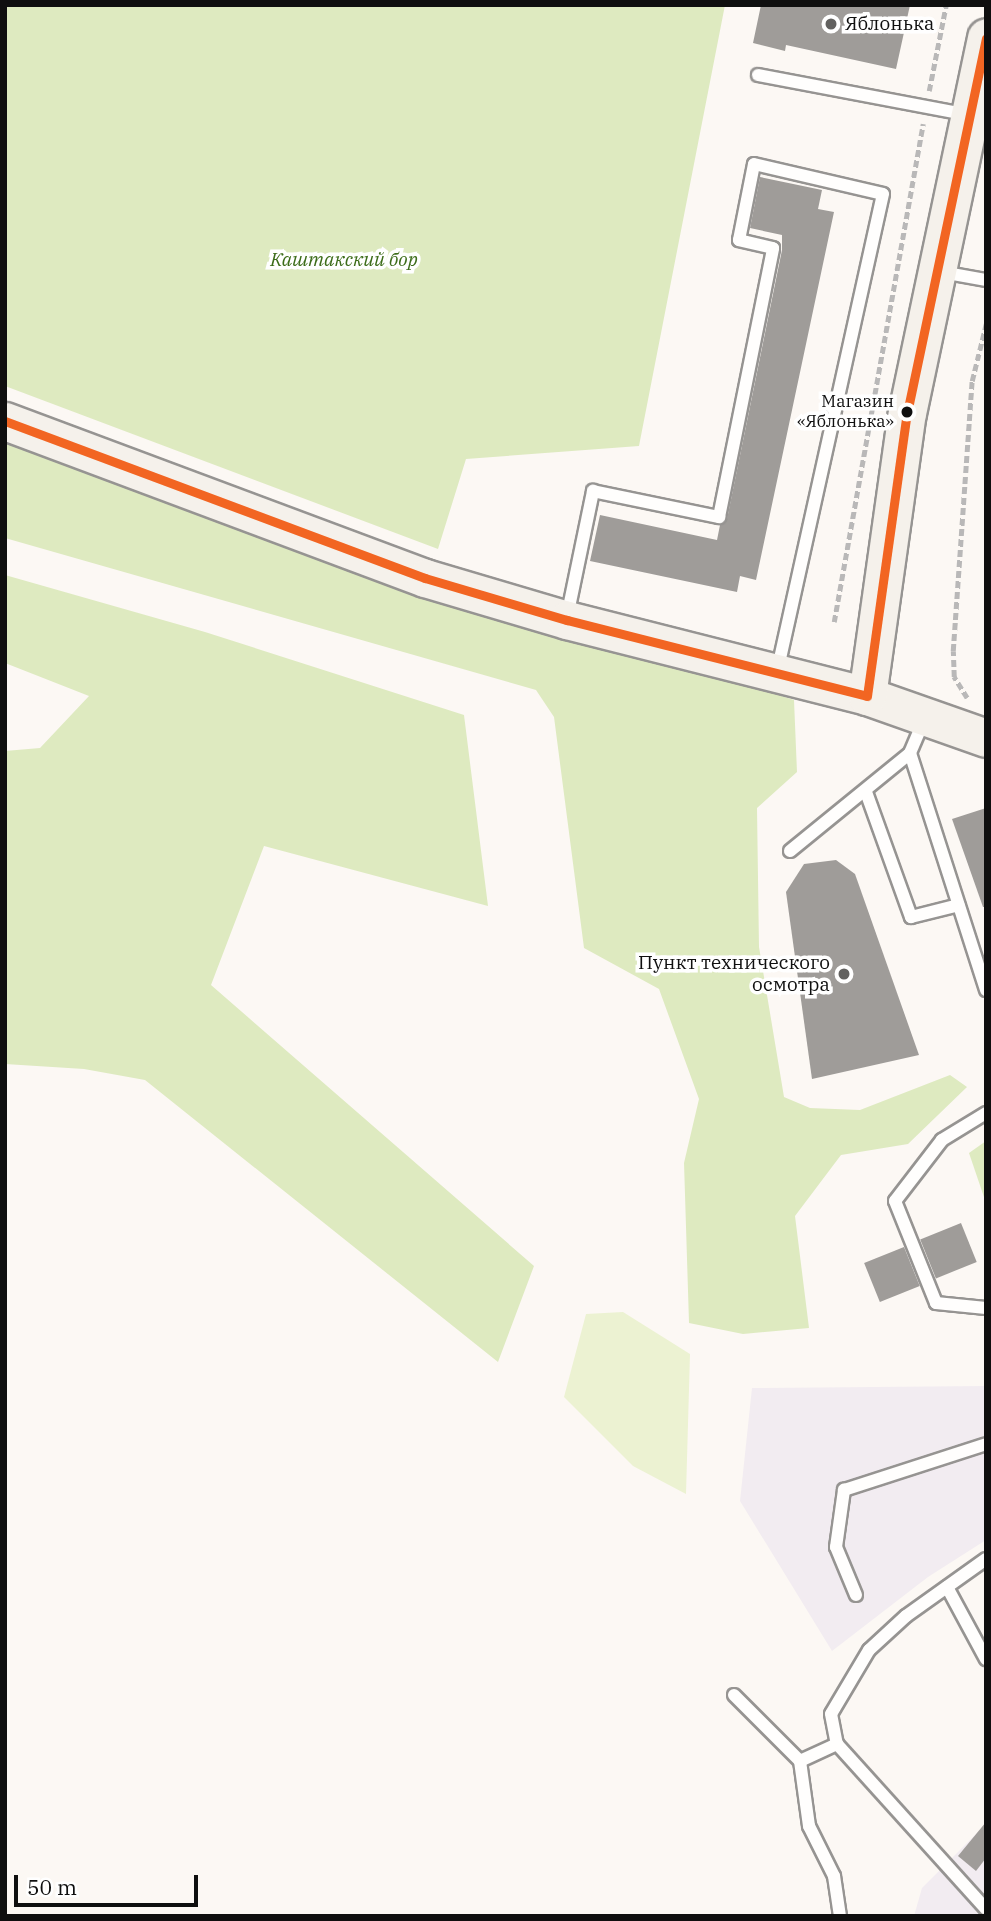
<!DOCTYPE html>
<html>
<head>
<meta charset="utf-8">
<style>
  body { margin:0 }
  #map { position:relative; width:991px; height:1921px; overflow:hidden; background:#fcf8f4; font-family:"IBM Plex Serif",serif }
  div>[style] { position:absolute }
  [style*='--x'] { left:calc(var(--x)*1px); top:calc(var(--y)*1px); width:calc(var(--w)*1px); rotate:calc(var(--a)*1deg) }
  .industrial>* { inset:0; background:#f2ecf1 }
  .green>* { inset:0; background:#ecf2d2 }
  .forest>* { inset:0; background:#deeac0 }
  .building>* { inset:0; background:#9f9c99; transform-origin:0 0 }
  .path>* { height:4.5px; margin-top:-2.25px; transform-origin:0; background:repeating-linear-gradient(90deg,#b9b8b8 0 7px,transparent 0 10.5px) }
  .roads { filter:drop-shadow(2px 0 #969492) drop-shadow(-2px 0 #969492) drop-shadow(0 2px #969492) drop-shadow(0 -2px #969492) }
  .lane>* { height:12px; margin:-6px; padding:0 6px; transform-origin:6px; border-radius:6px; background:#fffefd }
  .secondary>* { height:37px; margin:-18.5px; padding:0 18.5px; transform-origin:18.5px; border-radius:18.5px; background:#f5f1eb }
  .bus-1>* { height:9px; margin:-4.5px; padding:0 4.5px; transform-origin:4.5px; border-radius:4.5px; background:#f26522 }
  .dots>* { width:19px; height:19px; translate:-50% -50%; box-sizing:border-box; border:4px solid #fff; border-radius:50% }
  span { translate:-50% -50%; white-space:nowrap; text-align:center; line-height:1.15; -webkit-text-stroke:7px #fff; paint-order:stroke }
  .bus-label { font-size:17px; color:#0f0f0f }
  .right { translate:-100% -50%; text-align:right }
  .poi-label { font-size:19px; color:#0f0f0f }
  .left { translate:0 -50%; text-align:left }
  .park-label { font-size:19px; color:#3c6c19; font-style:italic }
  .frame { position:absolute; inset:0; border:7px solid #0f0f0f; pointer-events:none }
  .scale { position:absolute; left:14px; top:1875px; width:184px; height:32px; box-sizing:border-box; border:4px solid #0f0f0f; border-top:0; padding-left:9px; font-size:21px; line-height:24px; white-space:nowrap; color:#0f0f0f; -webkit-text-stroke:5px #fff; paint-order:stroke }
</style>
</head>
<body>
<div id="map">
  <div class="industrial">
    <i style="clip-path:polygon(986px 1386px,986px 1540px,928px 1577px,832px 1651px,740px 1501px,752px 1388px)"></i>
    <i style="clip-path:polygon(978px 1832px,986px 1834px,986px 1916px,914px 1916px,922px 1888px)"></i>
  </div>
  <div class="green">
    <i style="clip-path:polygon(623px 1312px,690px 1354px,686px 1494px,633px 1466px,564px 1397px,586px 1314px)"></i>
  </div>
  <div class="forest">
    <i style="clip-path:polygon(5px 5px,725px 5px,639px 446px,466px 459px,438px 549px,5px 386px)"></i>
    <i style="clip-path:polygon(5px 443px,794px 700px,797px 772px,757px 808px,759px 947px,784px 1097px,810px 1108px,860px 1110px,950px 1075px,967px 1087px,908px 1144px,841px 1155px,795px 1216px,809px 1328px,743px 1334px,689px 1323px,684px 1163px,699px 1099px,659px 989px,584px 948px,554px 717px,536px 690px,5px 538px)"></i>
    <i style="clip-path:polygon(5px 575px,205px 632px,464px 715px,488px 906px,264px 846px,211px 985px,534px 1266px,498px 1362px,145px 1080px,84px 1069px,5px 1064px,5px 751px,40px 748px,89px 696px,5px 663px)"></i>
    <i style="clip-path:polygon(986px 1141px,986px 1203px,969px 1153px)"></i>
  </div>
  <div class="building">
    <i style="clip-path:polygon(761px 5px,910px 5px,896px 69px,786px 45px,785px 51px,753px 43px)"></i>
    <i style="clip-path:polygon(760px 177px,822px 190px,818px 209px,834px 212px,756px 580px,740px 576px,737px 592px,590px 561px,600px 515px,717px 540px,720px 525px,727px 519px,782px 250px,782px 235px,750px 228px)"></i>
    <i style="clip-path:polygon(986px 808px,986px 907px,983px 907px,952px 819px)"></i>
    <i style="clip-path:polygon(836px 860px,855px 874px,919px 1055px,812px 1079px,786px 892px,804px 864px)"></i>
    <i style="left:961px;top:1223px;width:42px;height:44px;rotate:68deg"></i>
    <i style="left:904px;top:1247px;width:42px;height:43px;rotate:68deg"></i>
    <i style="clip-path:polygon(986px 1822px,986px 1858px,976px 1871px,958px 1856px)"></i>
  </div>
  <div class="path">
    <i style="--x:929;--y:91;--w:88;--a:-78.8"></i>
    <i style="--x:834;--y:622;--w:506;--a:-79.87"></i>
    <i style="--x:967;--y:698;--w:25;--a:-122"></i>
    <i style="--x:954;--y:677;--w:26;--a:-92"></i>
    <i style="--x:953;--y:651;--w:271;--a:-86"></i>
    <i style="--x:972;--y:381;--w:59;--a:-76.2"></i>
  </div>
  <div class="roads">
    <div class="lane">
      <i style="--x:758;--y:75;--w:211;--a:10.7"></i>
      <i style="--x:941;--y:272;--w:46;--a:10.1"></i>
      <i style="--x:567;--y:617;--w:129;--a:-78.3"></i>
      <i style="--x:593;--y:491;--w:129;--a:11.7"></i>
      <i style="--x:719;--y:517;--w:274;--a:-78.6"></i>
      <i style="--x:773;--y:248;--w:35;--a:-167"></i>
      <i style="--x:739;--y:240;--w:77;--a:-78.8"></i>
      <i style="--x:754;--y:164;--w:132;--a:13.1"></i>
      <i style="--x:883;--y:194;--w:489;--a:102.5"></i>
      <i style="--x:910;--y:753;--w:249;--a:72.2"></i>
      <i style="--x:866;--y:792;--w:133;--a:70.2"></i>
      <i style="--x:911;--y:917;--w:49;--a:-14"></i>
      <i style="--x:790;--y:851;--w:155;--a:-39.2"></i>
      <i style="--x:910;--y:753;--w:36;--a:-67"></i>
      <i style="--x:986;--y:1113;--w:52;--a:148.5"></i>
      <i style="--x:942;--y:1140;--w:77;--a:127.6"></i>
      <i style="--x:895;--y:1201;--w:110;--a:68.1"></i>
      <i style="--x:936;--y:1303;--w:50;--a:5.7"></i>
      <i style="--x:986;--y:1559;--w:98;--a:144.5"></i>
      <i style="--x:906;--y:1616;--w:50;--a:137.4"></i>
      <i style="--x:869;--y:1650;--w:74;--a:120.7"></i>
      <i style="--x:831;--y:1714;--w:31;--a:79"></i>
      <i style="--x:837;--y:1744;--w:222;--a:47.9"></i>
      <i style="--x:947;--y:1587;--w:82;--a:61.6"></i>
      <i style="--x:856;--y:1595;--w:52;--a:-112.6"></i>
      <i style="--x:836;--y:1547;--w:58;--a:-82"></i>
      <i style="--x:844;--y:1490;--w:149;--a:-17.9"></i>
      <i style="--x:734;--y:1695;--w:93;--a:45"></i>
      <i style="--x:800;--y:1761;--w:66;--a:82.1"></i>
      <i style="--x:809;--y:1826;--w:56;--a:63.4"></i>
      <i style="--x:834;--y:1876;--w:40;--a:81.5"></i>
      <i style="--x:800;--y:1761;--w:41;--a:-24.7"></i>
    </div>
    <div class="secondary">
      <i style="--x:5;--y:421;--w:448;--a:20.5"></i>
      <i style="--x:425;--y:578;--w:148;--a:16.5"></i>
      <i style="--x:567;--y:620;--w:309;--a:14.2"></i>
      <i style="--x:867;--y:696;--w:126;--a:19.4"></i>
      <i style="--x:867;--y:696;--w:286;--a:-82"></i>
      <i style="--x:907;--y:413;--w:384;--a:-78.1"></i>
    </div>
  </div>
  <div class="bus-1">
    <i style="--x:5;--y:421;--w:448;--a:20.5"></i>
    <i style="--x:425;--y:578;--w:148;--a:16.5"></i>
    <i style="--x:567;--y:620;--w:309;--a:14.2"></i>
    <i style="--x:867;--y:696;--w:286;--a:-82"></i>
    <i style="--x:907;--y:413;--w:383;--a:-78.1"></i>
  </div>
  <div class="dots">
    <i style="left:831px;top:24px;background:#62615f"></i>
    <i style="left:907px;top:412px;background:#0f0f0f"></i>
    <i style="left:844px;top:974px;background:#62615f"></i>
  </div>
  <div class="bus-label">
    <span class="right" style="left:894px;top:412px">Магазин<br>«Яблонька»</span>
  </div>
  <div class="poi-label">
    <span class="left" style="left:845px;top:24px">Яблонька</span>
    <span class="right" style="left:830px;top:974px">Пункт технического<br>осмотра</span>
  </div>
  <div class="park-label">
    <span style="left:344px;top:260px">Каштакский бор</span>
  </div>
  <div class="frame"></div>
  <div class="scale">50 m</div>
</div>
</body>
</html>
